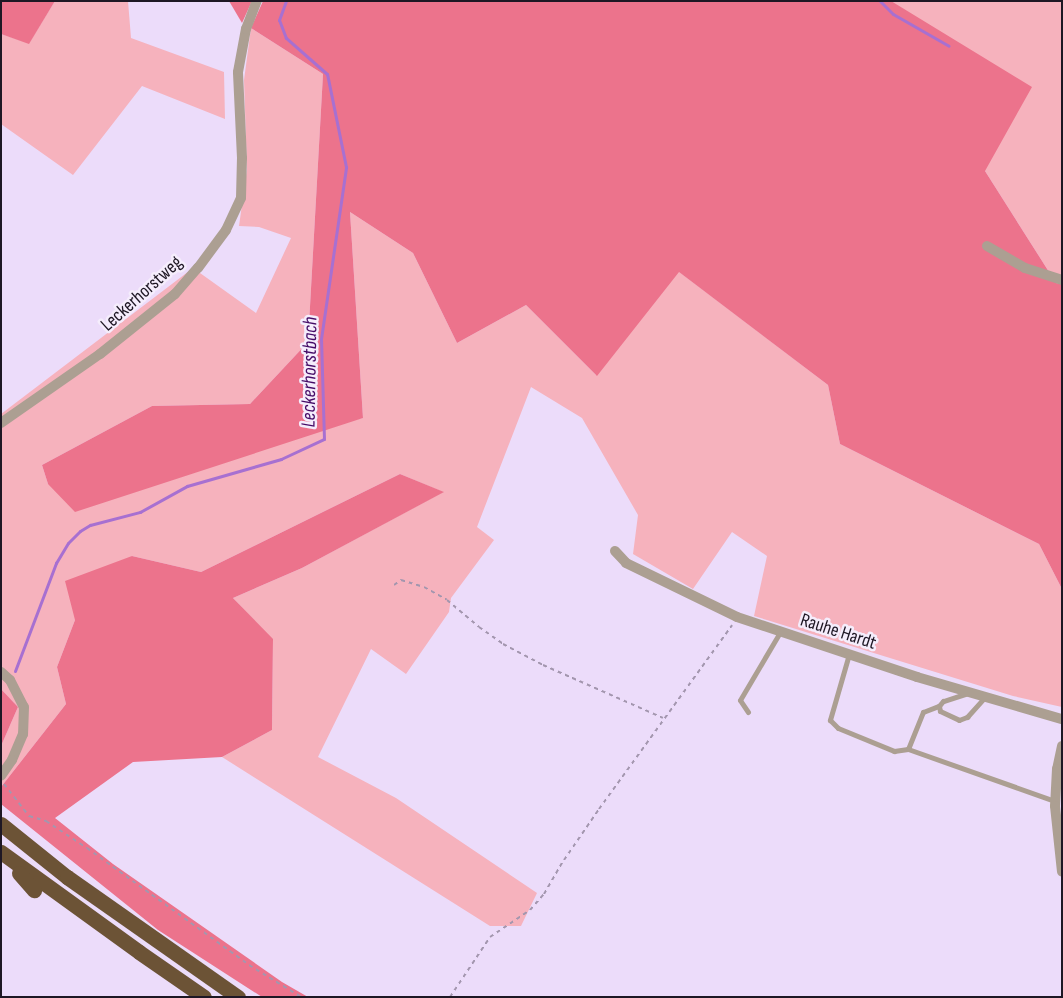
<!DOCTYPE html>
<html>
<head>
<meta charset="utf-8">
<style>
  body { margin:0 }
  #map { position:relative; width:1063px; height:998px; overflow:hidden; background:#ecdcfa; font-family:"Sofia Sans Condensed",sans-serif }
  div>[style] { position:absolute }
  [style*='--x'] { left:calc(var(--x)*1px); top:calc(var(--y)*1px); width:calc(var(--w)*1px); rotate:calc(var(--a)*1deg) }
  .green>* { inset:0; background:#f6b2bd }
  .forest>* { inset:0; background:#ec738c }
  .stream>* { height:3px; margin:-1.5px; padding:0 1.5px; transform-origin:1.5px; border-radius:1.5px; background:#a770d1 }
  .path>* { height:2px; margin-top:-1px; transform-origin:0; background:repeating-linear-gradient(90deg,#a396ae 0 4px,transparent 0 8px) }
  .lane>* { height:5px; margin:-2.5px; padding:0 2.5px; transform-origin:2.5px; border-radius:2.5px; background:#ac9f92 }
  .street>* { height:10px; margin:-5px; padding:0 5px; transform-origin:5px; border-radius:5px; background:#ac9f92 }
  .highway>* { height:15px; margin:-7.5px; padding:0 7.5px; transform-origin:7.5px; border-radius:7.5px; background:#6c5336 }
  span { translate:-50% -50%; white-space:nowrap; text-align:center; line-height:1.15; -webkit-text-stroke:5px #f5edfc; paint-order:stroke }
  .street-label { font-size:19px; color:#1e1724 }
  .water-label { font-size:20px; color:#450a66; font-style:italic }
  .frame { position:absolute; inset:0; border:2px solid #1e1724; pointer-events:none }
</style>
</head>
<body>
<div id="map">
  <div class="green">
    <i style="clip-path:polygon(55px 1px,128px 1px,131px 38px,224px 72px,225px 119px,142px 86px,73px 175px,1px 124px,1px 34px,29px 43px)"></i>
    <i style="clip-path:polygon(891px 1px,1062px 1px,1062px 284px,1056px 283px,985px 171px)"></i>
    <i style="clip-path:polygon(251px 28px,323px 74px,308px 342px,250px 404px,152px 406px,42px 465px,48px 484px,363px 418px,350px 212px,413px 253px,457px 343px,526px 305px,596px 375px,678px 271px,828px 385px,840px 444px,1039px 544px,1062px 589px,1062px 707px,1013px 696px,754px 616px,767px 556px,732px 532px,693px 589px,633px 554px,638px 515px,582px 418px,531px 387px,477px 527px,494px 540px,451px 598px,449px 612px,406px 674px,371px 649px,318px 757px,396px 798px,537px 893px,521px 926px,490px 926px,222px 757px,272px 730px,273px 640px,233px 598px,302px 568px,443px 492px,400px 474px,201px 572px,132px 556px,75px 620px,57px 667px,66px 704px,1px 787px,1px 746px,18px 707px,1px 689px,1px 414px,193px 268px,256px 313px,291px 238px,259px 227px,239px 226px,247px 169px,244px 80px)"></i>
  </div>
  <div class="forest">
    <i style="clip-path:polygon(1px 1px,55px 1px,29px 44px,1px 34px)"></i>
    <i style="clip-path:polygon(229px 1px,252px 1px,242px 23px)"></i>
    <i style="clip-path:polygon(263px 1px,891px 1px,1032px 87px,985px 171px,1056px 283px,1062px 284px,1062px 589px,1039px 544px,840px 444px,828px 385px,679px 272px,597px 376px,526px 305px,457px 343px,413px 253px,350px 212px,363px 418px,75px 512px,48px 484px,42px 465px,152px 406px,250px 404px,308px 342px,323px 74px,251px 28px)"></i>
    <i style="clip-path:polygon(400px 474px,444px 492px,302px 568px,233px 598px,273px 639px,272px 730px,222px 757px,133px 762px,55px 818px,113px 864px,282px 982px,308px 997px,262px 997px,158px 930px,1px 804px,1px 787px,66px 704px,57px 667px,75px 620px,65px 581px,132px 556px,201px 572px)"></i>
    <i style="clip-path:polygon(1px 689px,18px 707px,1px 746px)"></i>
  </div>
  <div class="stream">
    <i style="--x:880;--y:1;--w:18;--a:45"></i>
    <i style="--x:893;--y:14;--w:64;--a:29.7"></i>
    <i style="--x:15;--y:671;--w:116;--a:-69.2"></i>
    <i style="--x:56;--y:563;--w:23;--a:-59"></i>
    <i style="--x:68;--y:543;--w:17;--a:-45"></i>
    <i style="--x:80;--y:531;--w:12;--a:-31"></i>
    <i style="--x:90;--y:525;--w:52;--a:-14.6"></i>
    <i style="--x:140;--y:512;--w:54;--a:-29"></i>
    <i style="--x:187;--y:486;--w:98;--a:-16"></i>
    <i style="--x:281;--y:459;--w:47;--a:-24.9"></i>
    <i style="--x:324;--y:439;--w:100;--a:-91.7"></i>
    <i style="--x:321;--y:339;--w:174;--a:-81.7"></i>
    <i style="--x:346;--y:167;--w:95;--a:-101.5"></i>
    <i style="--x:327;--y:74;--w:55;--a:-138.7"></i>
    <i style="--x:286;--y:38;--w:19;--a:-111"></i>
    <i style="--x:279;--y:20;--w:20;--a:-70"></i>
  </div>
  <div class="path">
    <i style="--x:394;--y:585;--w:9;--a:-36"></i>
    <i style="--x:401;--y:580;--w:24;--a:17"></i>
    <i style="--x:424;--y:587;--w:26;--a:29"></i>
    <i style="--x:447;--y:600;--w:42;--a:40.2"></i>
    <i style="--x:479;--y:627;--w:29;--a:35"></i>
    <i style="--x:503;--y:644;--w:45;--a:27.7"></i>
    <i style="--x:543;--y:665;--w:131;--a:23.8"></i>
    <i style="--x:4;--y:784;--w:41;--a:52"></i>
    <i style="--x:29;--y:816;--w:18;--a:16"></i>
    <i style="--x:46;--y:821;--w:49;--a:33.4"></i>
    <i style="--x:87;--y:848;--w:200;--a:35.8"></i>
    <i style="--x:249;--y:965;--w:61;--a:31.6"></i>
    <i style="--x:450;--y:997;--w:72;--a:-56.3"></i>
    <i style="--x:490;--y:937;--w:48;--a:-34"></i>
    <i style="--x:530;--y:910;--w:21;--a:-49"></i>
    <i style="--x:544;--y:894;--w:39;--a:-60"></i>
    <i style="--x:564;--y:860;--w:62;--a:-55.5"></i>
    <i style="--x:599;--y:809;--w:227;--a:-54.1"></i>
  </div>
  <div class="lane">
    <i style="--x:849;--y:654;--w:69;--a:106.1"></i>
    <i style="--x:830;--y:720;--w:11;--a:45"></i>
    <i style="--x:838;--y:728;--w:61;--a:22.3"></i>
    <i style="--x:894;--y:751;--w:14;--a:-8"></i>
    <i style="--x:908;--y:749;--w:156;--a:19.5"></i>
    <i style="--x:968;--y:693;--w:26;--a:162"></i>
    <i style="--x:943;--y:701;--w:6;--a:129"></i>
    <i style="--x:939;--y:706;--w:5;--a:79"></i>
    <i style="--x:940;--y:711;--w:21;--a:25"></i>
    <i style="--x:959;--y:720;--w:9;--a:-21"></i>
    <i style="--x:967;--y:717;--w:27;--a:-48"></i>
    <i style="--x:748;--y:712;--w:14;--a:-124"></i>
    <i style="--x:740;--y:700;--w:79;--a:-59.5"></i>
    <i style="--x:908;--y:749;--w:40;--a:-68"></i>
    <i style="--x:923;--y:712;--w:17;--a:-21"></i>
  </div>
  <div class="street">
    <i style="--x:987;--y:246;--w:44;--a:30.1"></i>
    <i style="--x:1025;--y:268;--w:39;--a:18"></i>
    <i style="--x:1;--y:423;--w:121;--a:-34.9"></i>
    <i style="--x:100;--y:354;--w:96;--a:-38.7"></i>
    <i style="--x:175;--y:294;--w:35;--a:-49"></i>
    <i style="--x:198;--y:268;--w:47;--a:-53.6"></i>
    <i style="--x:226;--y:230;--w:35;--a:-65"></i>
    <i style="--x:241;--y:198;--w:40;--a:-88.6"></i>
    <i style="--x:242;--y:158;--w:86;--a:-92.7"></i>
    <i style="--x:238;--y:72;--w:44;--a:-79.5"></i>
    <i style="--x:246;--y:29;--w:30;--a:-69"></i>
    <i style="--x:615;--y:551;--w:16;--a:47"></i>
    <i style="--x:626;--y:563;--w:123;--a:25.9"></i>
    <i style="--x:737;--y:617;--w:190;--a:18.4"></i>
    <i style="--x:917;--y:677;--w:151;--a:16.2"></i>
    <i style="--x:1;--y:672;--w:12;--a:42"></i>
    <i style="--x:10;--y:680;--w:30;--a:63"></i>
    <i style="--x:24;--y:707;--w:27;--a:92"></i>
    <i style="--x:23;--y:734;--w:28;--a:113"></i>
    <i style="--x:12;--y:760;--w:19;--a:125"></i>
    <i style="--x:1062;--y:746;--w:24;--a:102"></i>
    <i style="--x:1057;--y:769;--w:37;--a:93"></i>
    <i style="--x:1055;--y:806;--w:66;--a:83.9"></i>
  </div>
  <div class="highway">
    <i style="--x:1;--y:824;--w:85;--a:38.8"></i>
    <i style="--x:67;--y:877;--w:209;--a:35.1"></i>
    <i style="--x:1;--y:852;--w:170;--a:35.9"></i>
    <i style="--x:139;--y:952;--w:79;--a:34.7"></i>
    <i style="--x:19;--y:873;--w:23;--a:49"></i>
  </div>
  <div class="street-label">
    <span style="left:142px;top:294px;rotate:-42deg">Leckerhorstweg</span>
    <span style="left:838px;top:632px;rotate:18deg">Rauhe Hardt</span>
  </div>
  <div class="water-label">
    <span style="left:310px;top:372px;rotate:-89deg">Leckerhorstbach</span>
  </div>
  <div class="frame"></div>
</div>
</body>
</html>
